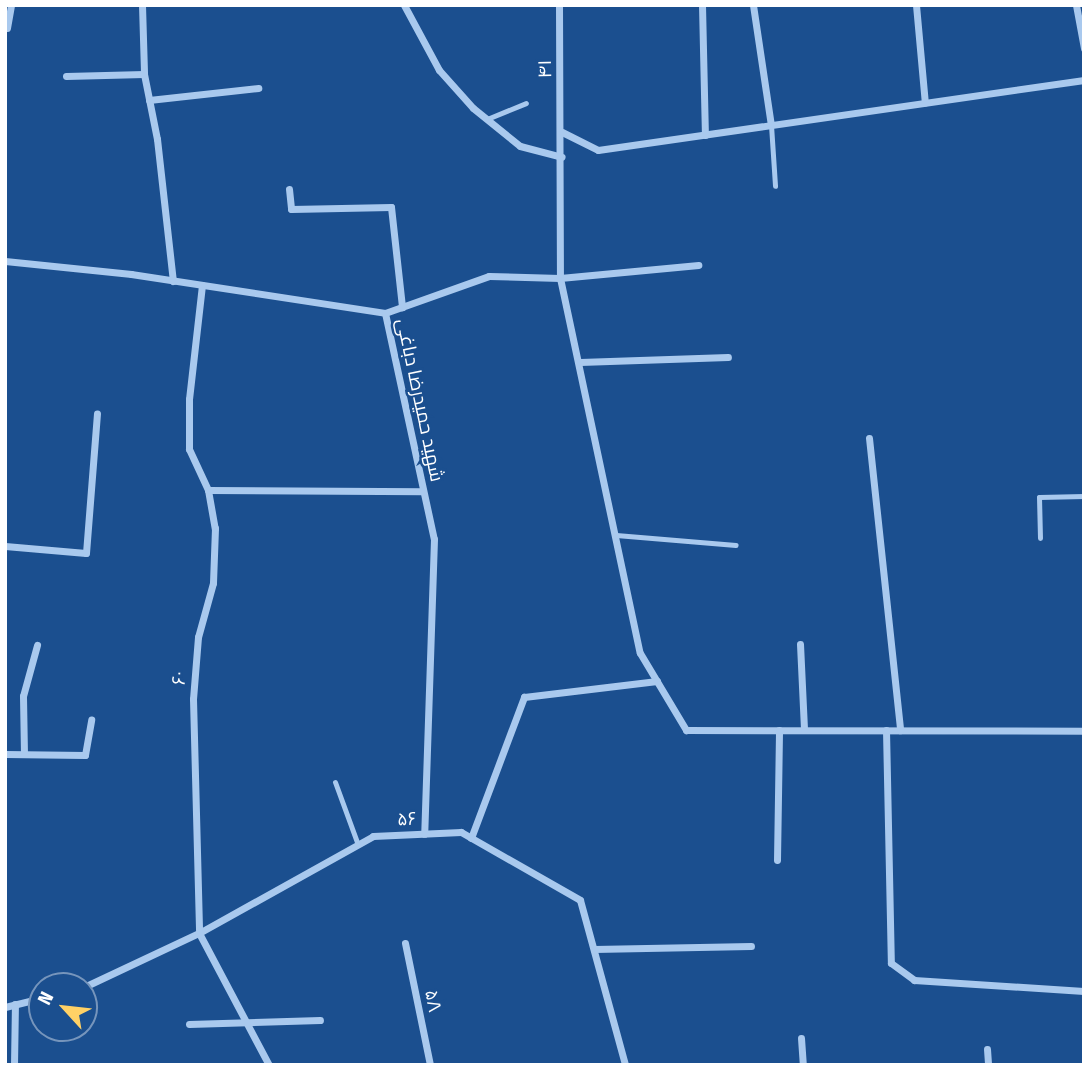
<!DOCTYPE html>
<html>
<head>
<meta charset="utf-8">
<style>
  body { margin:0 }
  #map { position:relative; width:1089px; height:1070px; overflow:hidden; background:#1b4f8f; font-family:"Fira Sans Condensed",Cairo,sans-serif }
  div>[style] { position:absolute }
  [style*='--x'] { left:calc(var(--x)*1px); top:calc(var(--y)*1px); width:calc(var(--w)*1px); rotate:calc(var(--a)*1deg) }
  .lane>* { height:5px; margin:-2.5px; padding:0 2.5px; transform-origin:2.5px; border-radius:2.5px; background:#a9c9ee }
  .street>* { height:7px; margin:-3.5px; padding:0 3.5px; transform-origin:3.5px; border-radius:3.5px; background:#a9c9ee }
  span { translate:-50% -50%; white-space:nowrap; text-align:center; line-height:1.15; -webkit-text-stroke:5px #1b4f8f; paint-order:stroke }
  .street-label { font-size:19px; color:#fff }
  .frame { position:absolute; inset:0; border:7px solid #fff; pointer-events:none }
  .north { position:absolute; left:28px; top:972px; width:70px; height:70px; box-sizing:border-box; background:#1b4f8f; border:2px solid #7695bc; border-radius:50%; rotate:297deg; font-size:19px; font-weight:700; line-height:28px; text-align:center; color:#fff }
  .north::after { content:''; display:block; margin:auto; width:24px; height:32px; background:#ffd166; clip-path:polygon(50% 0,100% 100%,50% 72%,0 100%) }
</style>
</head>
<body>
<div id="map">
  <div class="lane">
    <i style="--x:487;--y:119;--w:42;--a:-22.3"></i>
    <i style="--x:771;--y:125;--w:61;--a:86.2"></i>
    <i style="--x:616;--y:535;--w:120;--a:4.8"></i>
    <i style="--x:1040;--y:538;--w:41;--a:-91.4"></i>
    <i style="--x:1039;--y:497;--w:45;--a:-1.3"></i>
    <i style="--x:335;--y:782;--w:67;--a:69.9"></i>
  </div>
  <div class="street">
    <i style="--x:142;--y:5;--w:69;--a:88.3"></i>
    <i style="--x:144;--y:74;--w:66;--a:78.7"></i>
    <i style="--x:157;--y:139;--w:143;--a:83.6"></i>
    <i style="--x:404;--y:5;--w:74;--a:61.7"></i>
    <i style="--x:439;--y:70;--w:51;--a:48.2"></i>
    <i style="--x:473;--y:108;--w:60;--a:39"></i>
    <i style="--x:520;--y:146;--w:43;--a:14.7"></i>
    <i style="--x:559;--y:5;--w:273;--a:89.8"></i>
    <i style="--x:560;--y:278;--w:139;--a:-5.4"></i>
    <i style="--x:702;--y:5;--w:130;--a:88.7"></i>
    <i style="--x:753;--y:5;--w:121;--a:81.5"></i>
    <i style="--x:916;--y:5;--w:98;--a:84.8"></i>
    <i style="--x:1076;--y:5;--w:44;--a:79.5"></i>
    <i style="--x:7;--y:28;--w:23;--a:-80"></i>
    <i style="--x:66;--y:76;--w:78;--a:-1.5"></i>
    <i style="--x:149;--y:100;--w:110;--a:-6.3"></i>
    <i style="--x:562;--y:132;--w:40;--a:26.6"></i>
    <i style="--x:598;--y:150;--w:491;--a:-8.2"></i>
    <i style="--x:289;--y:189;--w:20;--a:84"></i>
    <i style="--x:291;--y:209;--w:100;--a:-1.1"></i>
    <i style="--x:391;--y:207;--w:101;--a:83.7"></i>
    <i style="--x:5;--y:261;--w:127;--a:5.9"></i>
    <i style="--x:131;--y:274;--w:257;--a:8.7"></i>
    <i style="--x:385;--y:313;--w:231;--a:77.8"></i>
    <i style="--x:434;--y:539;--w:295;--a:91.9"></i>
    <i style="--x:202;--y:285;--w:115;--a:96.5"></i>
    <i style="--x:189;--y:399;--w:50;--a:90"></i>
    <i style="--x:189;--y:449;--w:45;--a:65.1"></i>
    <i style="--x:208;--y:490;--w:39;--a:80"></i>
    <i style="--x:215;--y:528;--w:55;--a:92.1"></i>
    <i style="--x:213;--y:583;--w:56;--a:105.5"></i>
    <i style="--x:198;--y:637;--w:62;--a:94.6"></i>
    <i style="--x:193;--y:699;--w:234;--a:88.5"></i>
    <i style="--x:199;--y:933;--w:149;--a:62.1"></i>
    <i style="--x:385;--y:313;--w:110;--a:-19.6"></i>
    <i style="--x:489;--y:276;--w:71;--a:1.6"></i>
    <i style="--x:560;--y:278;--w:383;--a:78"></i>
    <i style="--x:640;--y:653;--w:90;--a:59.1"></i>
    <i style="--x:686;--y:730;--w:398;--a:0.1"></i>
    <i style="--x:580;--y:362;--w:148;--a:-1.9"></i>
    <i style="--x:869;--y:438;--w:294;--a:83.9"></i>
    <i style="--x:208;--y:490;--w:215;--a:0.3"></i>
    <i style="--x:5;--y:546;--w:81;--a:4.9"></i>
    <i style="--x:86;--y:553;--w:140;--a:-85.5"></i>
    <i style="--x:800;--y:644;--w:86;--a:87.3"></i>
    <i style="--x:886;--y:730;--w:233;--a:88.8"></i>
    <i style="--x:891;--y:963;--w:29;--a:36"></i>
    <i style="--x:914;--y:980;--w:170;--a:3.7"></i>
    <i style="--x:5;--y:754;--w:80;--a:0.7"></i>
    <i style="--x:85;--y:755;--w:36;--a:-80"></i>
    <i style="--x:24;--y:754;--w:58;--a:-91"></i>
    <i style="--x:23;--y:696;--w:53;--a:-74.6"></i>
    <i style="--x:471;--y:838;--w:151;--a:-69.4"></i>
    <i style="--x:524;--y:697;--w:134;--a:-6.9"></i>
    <i style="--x:777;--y:860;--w:130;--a:-89.1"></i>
    <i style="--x:405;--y:943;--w:125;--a:78.4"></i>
    <i style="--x:594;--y:949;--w:157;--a:-1.1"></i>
    <i style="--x:84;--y:987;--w:127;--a:-25.2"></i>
    <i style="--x:199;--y:933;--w:199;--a:-29.1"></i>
    <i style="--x:373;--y:836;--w:88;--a:-2.6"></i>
    <i style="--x:461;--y:832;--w:137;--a:29.7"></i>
    <i style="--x:580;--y:900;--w:171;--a:74.7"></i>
    <i style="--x:5;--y:1007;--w:38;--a:-14"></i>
    <i style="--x:189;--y:1024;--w:131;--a:-1.7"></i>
    <i style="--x:801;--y:1038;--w:27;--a:86"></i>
    <i style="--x:987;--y:1049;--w:16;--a:86"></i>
    <i style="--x:14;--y:1065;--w:61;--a:-89.1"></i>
  </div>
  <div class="street-label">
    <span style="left:545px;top:69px;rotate:-91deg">۴۱</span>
    <span style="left:420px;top:400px;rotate:78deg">شهید حمیدرضا دباغی</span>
    <span style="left:179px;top:678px;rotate:-85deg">۶۰</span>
    <span style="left:407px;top:819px;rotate:-3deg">۵۶</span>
    <span style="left:433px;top:1001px;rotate:79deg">۵۸</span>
  </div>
  <div class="frame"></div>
  <div class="north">N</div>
</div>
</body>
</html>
